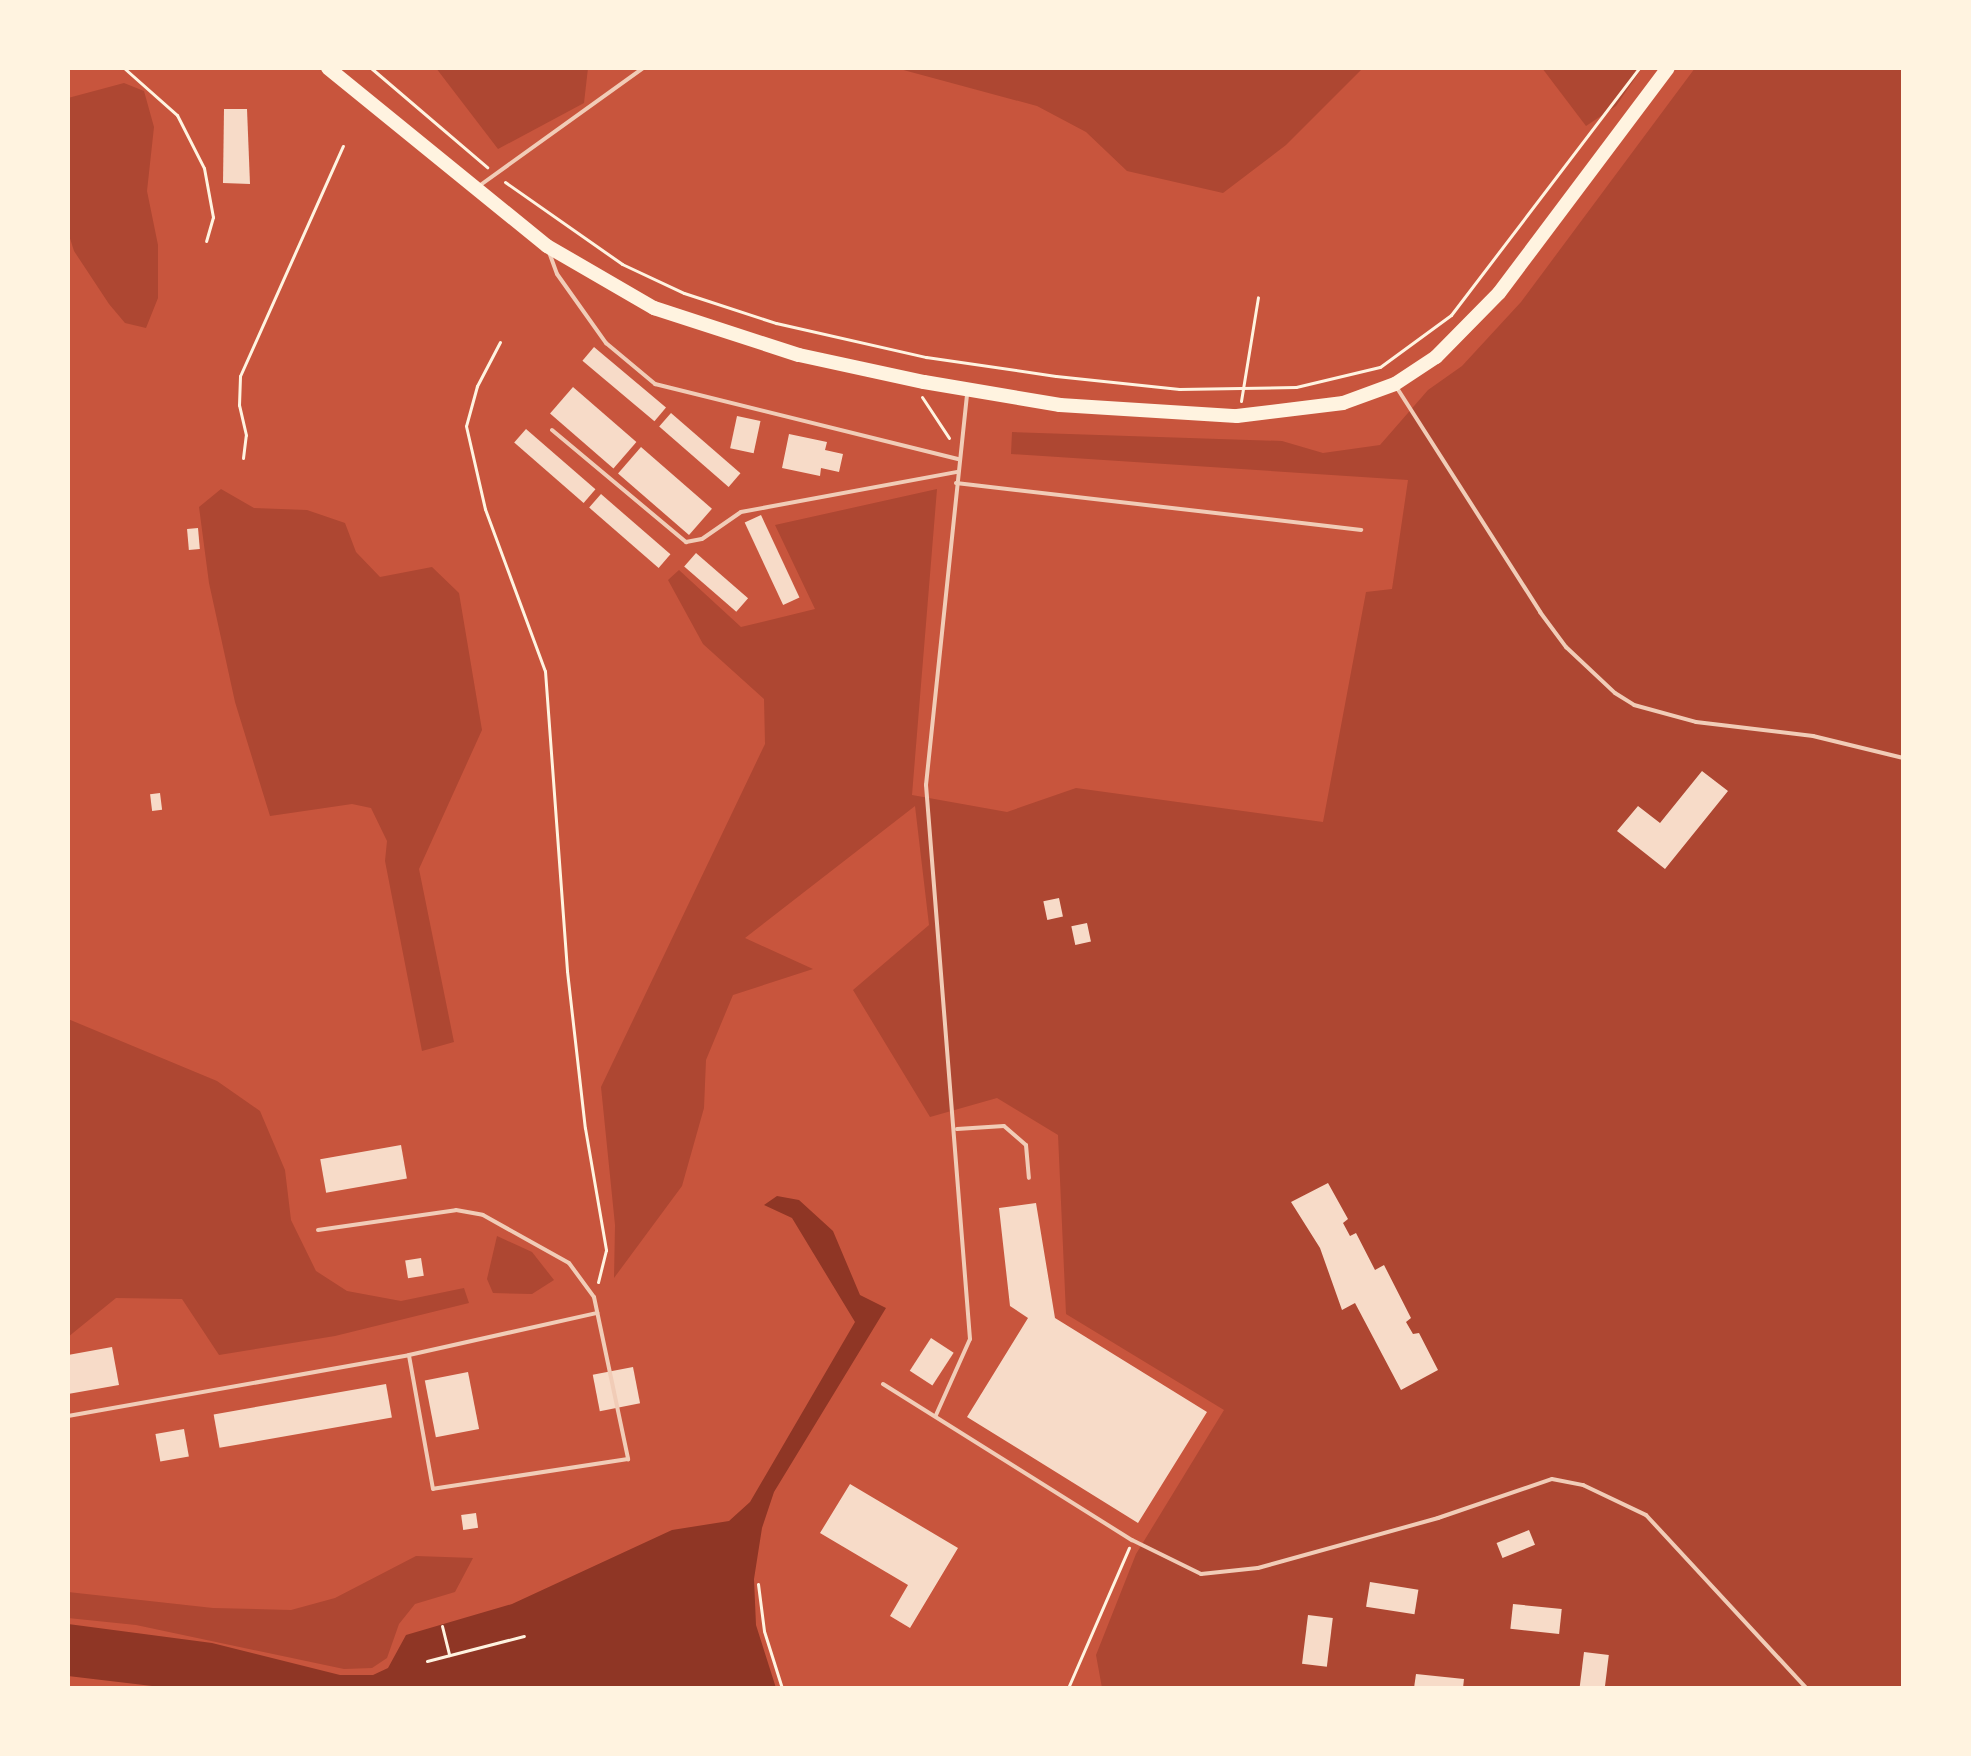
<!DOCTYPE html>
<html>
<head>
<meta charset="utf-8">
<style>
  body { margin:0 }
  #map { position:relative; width:1971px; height:1756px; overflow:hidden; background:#c8553d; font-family:Spectral,serif }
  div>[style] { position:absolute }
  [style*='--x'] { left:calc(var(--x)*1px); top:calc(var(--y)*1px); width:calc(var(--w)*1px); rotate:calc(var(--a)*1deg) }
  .green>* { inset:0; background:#ae4732 }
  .water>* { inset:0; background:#8f3625 }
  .building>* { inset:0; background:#f7dbc8; transform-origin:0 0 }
  .path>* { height:3px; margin:-1.5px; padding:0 1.5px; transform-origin:1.5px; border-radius:1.5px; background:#fff3e0 }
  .service>* { height:4px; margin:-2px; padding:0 2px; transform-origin:2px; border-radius:2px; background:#f1ccb7 }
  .primary>* { height:14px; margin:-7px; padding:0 7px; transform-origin:7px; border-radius:7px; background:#fff3e0 }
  span { translate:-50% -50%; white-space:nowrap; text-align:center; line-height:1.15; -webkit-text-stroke:8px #fff3e0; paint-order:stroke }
  .frame { position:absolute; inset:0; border:70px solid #fff3e0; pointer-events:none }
</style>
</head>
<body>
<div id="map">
  <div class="green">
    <i style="clip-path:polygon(436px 68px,588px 68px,584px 103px,498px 149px)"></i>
    <i style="clip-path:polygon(896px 68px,1363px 68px,1286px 145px,1223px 193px,1127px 171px,1086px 132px,1037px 106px)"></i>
    <i style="clip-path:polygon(1542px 68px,1642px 68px,1616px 106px,1586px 126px)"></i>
    <i style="clip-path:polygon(1695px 68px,1903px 68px,1903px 1688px,1102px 1688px,1096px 1655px,1136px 1554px,1224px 1410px,1066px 1314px,1058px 1135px,997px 1098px,930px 1117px,853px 990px,929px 925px,915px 806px,745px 938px,813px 969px,733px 995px,706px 1060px,704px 1108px,682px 1186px,614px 1278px,615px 1225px,601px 1087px,765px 744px,764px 699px,703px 644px,668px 580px,679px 570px,741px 627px,815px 609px,775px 525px,937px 489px,912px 795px,1007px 812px,1076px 788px,1323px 822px,1366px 592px,1392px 589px,1408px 480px,1011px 454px,1012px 432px,1282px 441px,1323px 453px,1380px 445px,1428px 390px,1462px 366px,1521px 302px)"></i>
    <i style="clip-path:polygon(124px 83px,144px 91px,154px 127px,147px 191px,158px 245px,158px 298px,146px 328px,125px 323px,109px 304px,74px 251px,68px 232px,68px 98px)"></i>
    <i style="clip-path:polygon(221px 489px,254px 508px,307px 510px,345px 523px,356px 552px,380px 577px,432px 567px,459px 593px,482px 730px,419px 869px,454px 1042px,422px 1051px,385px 861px,387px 841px,371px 808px,352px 804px,270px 816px,235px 702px,209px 583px,199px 507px)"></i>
    <i style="clip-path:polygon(68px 1019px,217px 1081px,260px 1111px,285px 1170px,291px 1220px,316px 1271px,347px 1291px,401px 1301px,464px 1288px,469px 1303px,335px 1336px,219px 1355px,182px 1299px,116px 1298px,68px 1337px)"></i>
    <i style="clip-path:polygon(497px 1236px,532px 1252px,554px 1280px,532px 1294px,493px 1293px,487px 1279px)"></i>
    <i style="clip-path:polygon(416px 1556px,473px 1558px,455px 1592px,415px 1604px,399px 1624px,387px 1658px,372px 1668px,344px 1669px,136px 1625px,68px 1618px,68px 1592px,213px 1608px,291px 1610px,335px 1598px)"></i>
  </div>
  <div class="water">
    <i style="clip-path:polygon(777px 1196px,799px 1200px,833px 1231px,860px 1295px,886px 1308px,774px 1492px,762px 1528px,754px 1579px,756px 1625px,776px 1688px,169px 1688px,68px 1676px,68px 1624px,212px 1643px,340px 1675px,373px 1675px,388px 1668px,406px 1635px,512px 1604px,672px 1530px,729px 1521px,750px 1502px,855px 1322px,792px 1218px,764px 1205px)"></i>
  </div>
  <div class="building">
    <i style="clip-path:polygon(224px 109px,247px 109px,250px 184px,223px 183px)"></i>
    <i style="left:594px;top:347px;width:94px;height:18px;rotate:40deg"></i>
    <i style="left:573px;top:387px;width:84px;height:35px;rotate:41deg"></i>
    <i style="left:671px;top:413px;width:92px;height:18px;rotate:41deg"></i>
    <i style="left:737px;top:416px;width:24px;height:33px;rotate:12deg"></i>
    <i style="left:526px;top:429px;width:92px;height:18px;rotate:41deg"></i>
    <i style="clip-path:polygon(789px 434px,827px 442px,825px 450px,843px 454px,839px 472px,821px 468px,820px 476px,782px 468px)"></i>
    <i style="left:641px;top:447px;width:94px;height:35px;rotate:41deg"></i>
    <i style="left:601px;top:494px;width:92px;height:18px;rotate:41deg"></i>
    <i style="left:761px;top:515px;width:91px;height:18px;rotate:65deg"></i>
    <i style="left:198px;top:528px;width:21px;height:11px;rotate:85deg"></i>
    <i style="left:696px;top:553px;width:69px;height:18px;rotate:41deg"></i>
    <i style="clip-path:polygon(1702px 771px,1728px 791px,1665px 869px,1617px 831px,1638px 806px,1660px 823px)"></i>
    <i style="left:160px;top:793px;width:17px;height:10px;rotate:83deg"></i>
    <i style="left:1059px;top:898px;width:19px;height:16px;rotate:78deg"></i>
    <i style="left:1087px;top:923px;width:19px;height:16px;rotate:78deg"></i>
    <i style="left:401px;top:1145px;width:34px;height:82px;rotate:80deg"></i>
    <i style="clip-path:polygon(1328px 1183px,1348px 1219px,1343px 1223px,1350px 1236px,1356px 1233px,1375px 1270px,1384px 1265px,1411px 1318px,1406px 1322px,1413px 1334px,1419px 1333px,1438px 1370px,1401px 1390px,1355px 1303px,1342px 1310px,1320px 1248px,1291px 1202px)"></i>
    <i style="clip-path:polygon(1036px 1203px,1055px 1318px,1207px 1412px,1138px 1523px,967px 1417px,1028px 1318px,1010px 1306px,999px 1208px)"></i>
    <i style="left:421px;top:1258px;width:18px;height:16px;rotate:81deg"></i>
    <i style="left:931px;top:1338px;width:27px;height:39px;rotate:33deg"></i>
    <i style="clip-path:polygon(112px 1347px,119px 1385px,68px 1394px,68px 1355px)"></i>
    <i style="left:633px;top:1367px;width:37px;height:41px;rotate:79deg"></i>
    <i style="left:468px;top:1372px;width:58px;height:44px;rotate:79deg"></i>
    <i style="left:386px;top:1384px;width:34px;height:175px;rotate:80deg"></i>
    <i style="left:184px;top:1429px;width:28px;height:29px;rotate:80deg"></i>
    <i style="clip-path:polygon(850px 1484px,958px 1548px,910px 1628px,890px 1616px,908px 1585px,820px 1533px)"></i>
    <i style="left:476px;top:1513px;width:15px;height:15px;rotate:82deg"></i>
    <i style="left:1529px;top:1530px;width:16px;height:35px;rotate:68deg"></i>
    <i style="left:1370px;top:1582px;width:49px;height:25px;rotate:9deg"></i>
    <i style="left:1513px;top:1604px;width:49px;height:25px;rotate:6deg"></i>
    <i style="left:1308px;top:1615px;width:25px;height:49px;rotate:7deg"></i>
    <i style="left:1584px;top:1652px;width:25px;height:36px;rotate:7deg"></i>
    <i style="clip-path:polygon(1416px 1674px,1464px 1679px,1463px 1688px,1414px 1688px)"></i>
  </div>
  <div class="path">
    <i style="--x:124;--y:68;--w:71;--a:41.6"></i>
    <i style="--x:177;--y:115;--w:59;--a:63"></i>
    <i style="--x:204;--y:168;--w:50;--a:79.6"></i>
    <i style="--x:213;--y:217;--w:25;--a:106"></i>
    <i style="--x:371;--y:68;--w:153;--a:40.5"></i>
    <i style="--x:505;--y:182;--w:143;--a:35"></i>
    <i style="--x:622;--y:264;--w:68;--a:25.1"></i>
    <i style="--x:684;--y:293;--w:97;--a:18.1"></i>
    <i style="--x:776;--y:323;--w:154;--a:12.8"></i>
    <i style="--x:926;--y:357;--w:131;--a:8.3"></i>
    <i style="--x:1056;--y:376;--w:124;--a:6"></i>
    <i style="--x:1179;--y:389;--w:117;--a:-1"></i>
    <i style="--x:1296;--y:387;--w:86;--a:-13.4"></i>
    <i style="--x:1380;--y:367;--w:88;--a:-36.2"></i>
    <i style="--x:1451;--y:315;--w:310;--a:-52.7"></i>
    <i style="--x:500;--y:342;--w:50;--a:117.6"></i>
    <i style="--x:477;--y:386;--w:41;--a:105.4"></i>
    <i style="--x:466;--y:426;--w:85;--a:77.1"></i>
    <i style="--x:485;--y:509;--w:173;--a:69.7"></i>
    <i style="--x:545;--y:671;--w:301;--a:85.8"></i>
    <i style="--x:567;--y:971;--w:158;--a:83.5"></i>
    <i style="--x:585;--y:1128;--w:124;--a:80.2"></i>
    <i style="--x:606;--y:1250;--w:33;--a:104"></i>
    <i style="--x:922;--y:397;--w:49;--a:56.6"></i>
    <i style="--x:1241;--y:401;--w:105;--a:-80.7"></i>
    <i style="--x:243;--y:458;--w:23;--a:-83"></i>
    <i style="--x:246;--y:435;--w:31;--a:-103"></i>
    <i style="--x:239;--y:405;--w:29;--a:-88"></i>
    <i style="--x:240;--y:376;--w:252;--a:-65.9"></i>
    <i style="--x:758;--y:1584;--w:47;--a:82.7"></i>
    <i style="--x:764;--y:1631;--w:60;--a:72.5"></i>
    <i style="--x:442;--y:1626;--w:30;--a:76"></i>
    <i style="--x:427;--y:1661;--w:100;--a:-14.5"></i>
    <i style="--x:1068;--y:1688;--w:153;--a:-66.5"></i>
  </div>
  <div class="service">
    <i style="--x:479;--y:186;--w:202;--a:-35.7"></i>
    <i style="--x:549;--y:252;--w:23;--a:70"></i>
    <i style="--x:557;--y:274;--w:85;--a:54.6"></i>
    <i style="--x:606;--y:343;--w:64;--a:39.9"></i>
    <i style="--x:655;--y:384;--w:313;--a:13.9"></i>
    <i style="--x:1397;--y:388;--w:266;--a:57.4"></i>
    <i style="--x:1540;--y:612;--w:44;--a:53.4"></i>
    <i style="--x:1566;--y:647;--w:67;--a:43.2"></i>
    <i style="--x:1615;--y:693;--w:22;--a:32"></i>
    <i style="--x:1634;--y:705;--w:64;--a:15.3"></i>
    <i style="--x:1696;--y:722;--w:118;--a:6.8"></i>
    <i style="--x:1813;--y:736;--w:93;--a:13.7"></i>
    <i style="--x:552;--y:430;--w:175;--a:39.9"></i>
    <i style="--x:686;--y:542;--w:16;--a:-11"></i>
    <i style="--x:702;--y:539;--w:47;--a:-34.7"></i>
    <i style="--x:741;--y:512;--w:220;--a:-10.5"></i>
    <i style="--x:956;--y:483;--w:408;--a:6.6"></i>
    <i style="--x:957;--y:1129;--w:47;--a:-3.7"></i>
    <i style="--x:1004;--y:1126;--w:29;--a:41"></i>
    <i style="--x:1026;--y:1145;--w:33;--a:85"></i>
    <i style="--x:318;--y:1230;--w:139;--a:-8.2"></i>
    <i style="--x:456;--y:1210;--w:27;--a:10"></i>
    <i style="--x:483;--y:1215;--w:98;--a:29.2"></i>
    <i style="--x:569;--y:1263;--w:42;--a:53.7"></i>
    <i style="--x:594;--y:1297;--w:166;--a:78.1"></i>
    <i style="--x:628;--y:1459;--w:197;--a:171.3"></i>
    <i style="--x:433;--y:1489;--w:136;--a:-100.2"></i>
    <i style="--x:883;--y:1384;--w:294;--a:32.1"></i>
    <i style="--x:1132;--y:1540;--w:77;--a:26.2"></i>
    <i style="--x:1201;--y:1574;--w:57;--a:-6"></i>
    <i style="--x:1258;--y:1568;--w:187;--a:-15.5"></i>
    <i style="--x:1438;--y:1518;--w:120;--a:-18.9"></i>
    <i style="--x:1552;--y:1479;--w:32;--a:11"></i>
    <i style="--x:1583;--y:1485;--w:70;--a:25.5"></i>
    <i style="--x:1646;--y:1515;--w:236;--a:47.2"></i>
    <i style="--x:936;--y:1415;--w:83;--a:-65.9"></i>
    <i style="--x:970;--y:1339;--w:556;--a:-94.54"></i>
    <i style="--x:926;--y:785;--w:395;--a:-84"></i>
    <i style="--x:68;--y:1416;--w:346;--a:-10.1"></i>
    <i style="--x:409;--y:1355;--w:193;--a:-12.6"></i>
  </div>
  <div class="primary">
    <i style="--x:328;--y:68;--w:282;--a:39.1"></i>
    <i style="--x:547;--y:246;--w:124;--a:30.1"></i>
    <i style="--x:654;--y:308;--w:152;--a:18"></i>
    <i style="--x:799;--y:355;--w:128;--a:12.2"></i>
    <i style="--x:924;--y:382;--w:138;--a:9.6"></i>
    <i style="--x:1060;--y:405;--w:177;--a:3.6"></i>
    <i style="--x:1237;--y:416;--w:107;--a:-7"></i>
    <i style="--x:1343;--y:403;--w:55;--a:-20.1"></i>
    <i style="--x:1395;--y:384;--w:49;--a:-33.4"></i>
    <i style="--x:1436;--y:357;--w:90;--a:-45.5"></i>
    <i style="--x:1499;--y:293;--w:281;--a:-53.1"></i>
  </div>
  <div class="frame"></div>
</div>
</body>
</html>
